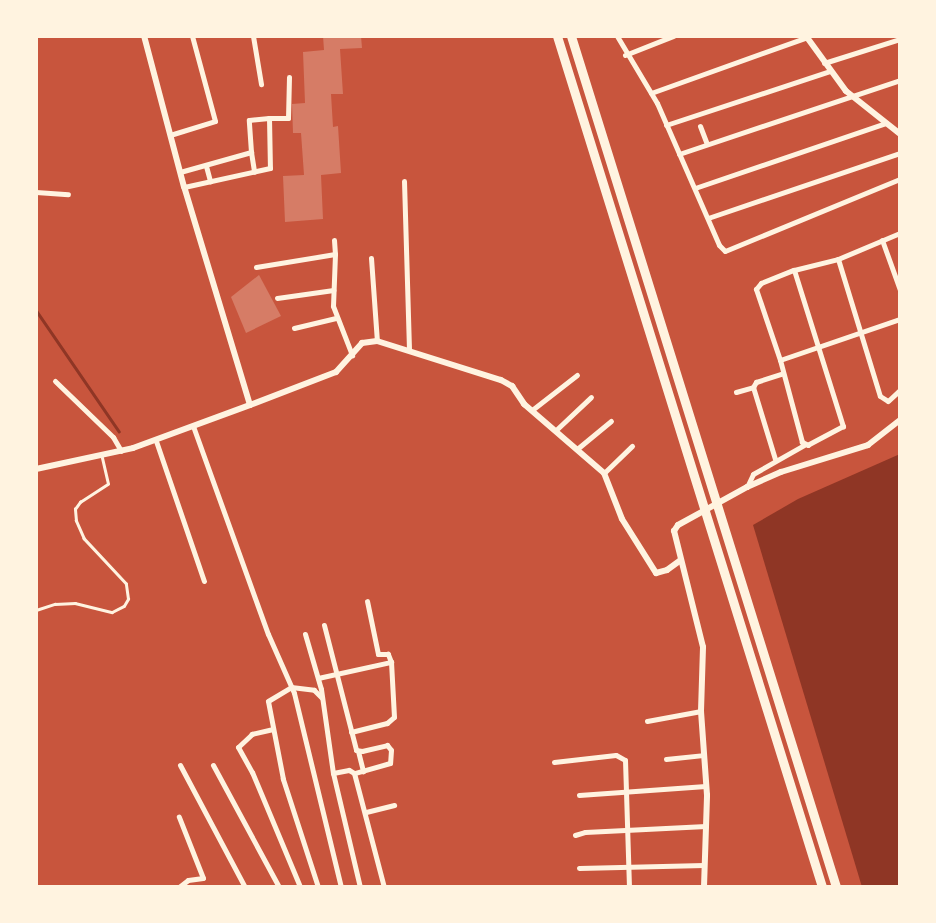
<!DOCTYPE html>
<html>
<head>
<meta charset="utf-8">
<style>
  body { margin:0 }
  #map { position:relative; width:936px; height:923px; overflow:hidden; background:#c8553d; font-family:Lato,sans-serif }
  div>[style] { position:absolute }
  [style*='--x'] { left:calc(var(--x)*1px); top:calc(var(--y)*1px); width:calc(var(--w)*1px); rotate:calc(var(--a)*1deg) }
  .water>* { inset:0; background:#8f3625 }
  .stream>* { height:2.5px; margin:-1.25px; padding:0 1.25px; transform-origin:1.25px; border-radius:1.25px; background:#8f3625 }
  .building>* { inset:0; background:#d67c66 }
  .service>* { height:2.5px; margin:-1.25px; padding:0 1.25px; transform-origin:1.25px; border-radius:1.25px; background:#fff3e0 }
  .minor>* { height:5px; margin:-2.5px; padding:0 2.5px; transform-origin:2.5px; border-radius:2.5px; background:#fff3e0 }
  .tertiary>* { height:6px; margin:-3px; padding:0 3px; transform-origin:3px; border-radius:3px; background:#fff3e0 }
  .motorway>* { height:9px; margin:-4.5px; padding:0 4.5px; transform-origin:4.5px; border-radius:4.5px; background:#fff3e0 }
  span { translate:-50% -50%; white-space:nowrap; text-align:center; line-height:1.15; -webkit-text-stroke:4px #fff3e0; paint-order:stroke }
  .frame { position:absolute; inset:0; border:38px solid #fff3e0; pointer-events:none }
</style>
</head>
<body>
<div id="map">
  <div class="water">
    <i style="clip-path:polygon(900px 454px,900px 887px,862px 887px,753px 525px,798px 499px)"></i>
  </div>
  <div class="stream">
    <i style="--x:36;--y:310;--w:147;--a:55.6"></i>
  </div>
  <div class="building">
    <i style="clip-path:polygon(323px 36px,361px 36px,362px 48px,340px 49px,343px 94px,331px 94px,333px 127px,338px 126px,341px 173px,321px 175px,323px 219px,285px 222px,283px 176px,304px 175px,301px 133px,293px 133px,292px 104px,305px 103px,303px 52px,324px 50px)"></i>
    <i style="clip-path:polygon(259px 275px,281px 316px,246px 333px,231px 297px)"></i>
  </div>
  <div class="service">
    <i style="--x:36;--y:610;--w:20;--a:-18"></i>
    <i style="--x:55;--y:604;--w:20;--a:-3"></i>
    <i style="--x:75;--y:603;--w:38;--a:14"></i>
    <i style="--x:112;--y:612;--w:13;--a:-27"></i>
    <i style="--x:124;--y:606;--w:8;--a:-60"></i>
    <i style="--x:128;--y:599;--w:15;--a:-98"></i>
    <i style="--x:126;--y:584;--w:62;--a:-133"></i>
    <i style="--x:84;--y:539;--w:20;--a:-114"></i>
    <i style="--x:76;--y:521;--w:12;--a:-95"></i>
    <i style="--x:75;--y:509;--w:9;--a:-54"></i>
    <i style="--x:80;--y:502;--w:33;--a:-33"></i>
    <i style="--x:108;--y:484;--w:28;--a:-103"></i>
  </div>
  <div class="minor">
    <i style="--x:253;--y:36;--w:49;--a:80.5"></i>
    <i style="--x:617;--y:36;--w:78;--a:59.2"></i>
    <i style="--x:657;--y:103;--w:155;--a:66.4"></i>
    <i style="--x:719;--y:245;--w:8;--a:45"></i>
    <i style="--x:725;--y:251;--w:189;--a:-22.4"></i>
    <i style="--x:625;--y:55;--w:52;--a:-21.6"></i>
    <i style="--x:824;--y:63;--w:80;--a:-17.5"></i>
    <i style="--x:651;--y:93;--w:166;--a:-19.7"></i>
    <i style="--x:269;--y:118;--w:19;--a:0"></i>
    <i style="--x:288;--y:118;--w:41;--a:-88.6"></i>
    <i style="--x:666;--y:125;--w:173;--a:-18.2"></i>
    <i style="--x:700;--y:126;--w:19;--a:69"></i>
    <i style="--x:170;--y:135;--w:47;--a:-17.3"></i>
    <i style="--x:215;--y:121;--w:88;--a:-105.1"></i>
    <i style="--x:251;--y:152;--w:20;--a:81"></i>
    <i style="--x:679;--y:154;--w:233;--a:-18.5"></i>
    <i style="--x:206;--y:166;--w:16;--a:75"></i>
    <i style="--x:180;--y:172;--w:74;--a:-15.7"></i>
    <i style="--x:251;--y:152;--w:32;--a:-94"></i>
    <i style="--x:249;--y:120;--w:20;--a:-6"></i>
    <i style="--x:269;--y:118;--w:50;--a:88.9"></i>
    <i style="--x:270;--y:168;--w:88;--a:167.5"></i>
    <i style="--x:404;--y:181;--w:168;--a:88.3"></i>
    <i style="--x:695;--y:188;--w:202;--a:-18.8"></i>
    <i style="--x:36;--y:192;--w:32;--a:4"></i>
    <i style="--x:708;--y:218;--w:203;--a:-18.7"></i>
    <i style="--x:334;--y:240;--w:14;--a:86"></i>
    <i style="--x:882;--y:240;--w:53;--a:70.2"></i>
    <i style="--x:371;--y:258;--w:83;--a:85.9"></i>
    <i style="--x:838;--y:259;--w:143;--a:73"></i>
    <i style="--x:880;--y:396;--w:9;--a:32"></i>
    <i style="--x:888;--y:401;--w:16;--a:-43"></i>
    <i style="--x:256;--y:267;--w:80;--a:-9.3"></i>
    <i style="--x:335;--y:254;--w:52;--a:92.2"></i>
    <i style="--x:333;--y:306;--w:53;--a:68.8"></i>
    <i style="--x:794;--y:270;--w:164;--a:72.6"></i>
    <i style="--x:843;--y:426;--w:40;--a:152"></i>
    <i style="--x:808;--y:445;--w:7;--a:-153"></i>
    <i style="--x:802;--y:442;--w:85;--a:-105"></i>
    <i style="--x:780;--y:360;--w:75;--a:-108.7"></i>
    <i style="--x:756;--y:289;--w:8;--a:-50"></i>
    <i style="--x:761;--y:283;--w:35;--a:-22"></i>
    <i style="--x:794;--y:270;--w:45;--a:-14"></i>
    <i style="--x:838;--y:259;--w:67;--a:-22.8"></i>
    <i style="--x:277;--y:298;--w:57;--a:-8.1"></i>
    <i style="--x:294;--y:328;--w:43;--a:-13.4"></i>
    <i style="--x:780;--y:360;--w:127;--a:-18.9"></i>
    <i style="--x:55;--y:381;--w:81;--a:44"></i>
    <i style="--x:113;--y:437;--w:16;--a:60"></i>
    <i style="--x:736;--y:392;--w:18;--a:-16"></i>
    <i style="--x:532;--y:410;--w:57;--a:-37.9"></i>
    <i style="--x:193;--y:426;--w:221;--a:70.2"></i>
    <i style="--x:268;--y:634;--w:64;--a:66.2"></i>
    <i style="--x:294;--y:693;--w:200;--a:76.4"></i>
    <i style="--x:556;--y:430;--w:48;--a:-43.3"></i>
    <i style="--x:156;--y:441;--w:148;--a:71.1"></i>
    <i style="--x:577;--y:449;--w:44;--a:-39.5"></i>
    <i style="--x:775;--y:459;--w:75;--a:-107"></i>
    <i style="--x:753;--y:387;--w:6;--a:-59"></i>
    <i style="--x:756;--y:382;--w:28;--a:-18"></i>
    <i style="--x:604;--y:473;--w:39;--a:-44"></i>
    <i style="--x:747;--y:487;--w:14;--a:-65"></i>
    <i style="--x:753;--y:474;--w:59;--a:-29.6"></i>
    <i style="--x:324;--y:625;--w:129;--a:75.6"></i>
    <i style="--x:356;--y:750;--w:6;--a:9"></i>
    <i style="--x:362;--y:751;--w:26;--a:-13"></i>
    <i style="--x:387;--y:745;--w:6;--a:51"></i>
    <i style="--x:391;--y:750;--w:13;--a:94"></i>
    <i style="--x:390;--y:763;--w:37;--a:164"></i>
    <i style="--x:305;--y:634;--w:57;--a:73.8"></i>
    <i style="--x:321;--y:689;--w:85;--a:81.9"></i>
    <i style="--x:333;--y:773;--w:117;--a:76.7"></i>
    <i style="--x:318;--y:678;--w:75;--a:-12.4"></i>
    <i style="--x:647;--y:721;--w:55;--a:-10.5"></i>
    <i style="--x:273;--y:729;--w:22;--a:167"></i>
    <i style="--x:252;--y:734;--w:19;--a:137"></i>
    <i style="--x:238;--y:747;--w:29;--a:61"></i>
    <i style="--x:252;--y:772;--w:125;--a:67.3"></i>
    <i style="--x:351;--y:732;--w:37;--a:-14"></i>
    <i style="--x:387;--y:723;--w:9;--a:-41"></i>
    <i style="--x:394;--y:717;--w:55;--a:-93.1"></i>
    <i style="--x:391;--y:662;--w:9;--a:-111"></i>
    <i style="--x:388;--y:654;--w:10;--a:180"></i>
    <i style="--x:378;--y:654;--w:54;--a:-101.7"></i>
    <i style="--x:358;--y:751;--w:21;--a:76"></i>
    <i style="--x:666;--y:759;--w:37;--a:-6"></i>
    <i style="--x:554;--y:762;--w:62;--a:-6.4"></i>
    <i style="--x:616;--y:755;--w:10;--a:29"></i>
    <i style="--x:625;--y:760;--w:127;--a:88.2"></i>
    <i style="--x:180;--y:765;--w:138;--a:62"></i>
    <i style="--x:213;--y:765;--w:139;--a:61.6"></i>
    <i style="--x:333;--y:773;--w:16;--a:-11"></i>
    <i style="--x:349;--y:770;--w:6;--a:31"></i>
    <i style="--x:354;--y:773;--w:118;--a:75.3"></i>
    <i style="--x:579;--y:795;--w:127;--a:-4.1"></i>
    <i style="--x:366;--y:812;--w:29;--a:-14"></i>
    <i style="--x:575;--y:835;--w:10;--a:-17"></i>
    <i style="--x:585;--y:832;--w:121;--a:-2.8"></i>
    <i style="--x:579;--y:868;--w:125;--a:-1.4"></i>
    <i style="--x:179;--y:887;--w:11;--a:-38"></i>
    <i style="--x:188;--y:880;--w:15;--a:-8"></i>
    <i style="--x:203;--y:878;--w:66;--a:-111.5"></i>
    <i style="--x:318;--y:887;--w:114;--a:-108"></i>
    <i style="--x:283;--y:779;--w:79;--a:-100.9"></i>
    <i style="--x:268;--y:701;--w:27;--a:-31"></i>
    <i style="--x:291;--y:687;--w:23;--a:7"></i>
    <i style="--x:314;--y:690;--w:11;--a:45"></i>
  </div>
  <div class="tertiary">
    <i style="--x:806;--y:36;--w:68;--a:54"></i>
    <i style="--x:846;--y:91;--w:69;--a:38.5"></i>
    <i style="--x:250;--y:405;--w:92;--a:-21"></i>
    <i style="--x:336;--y:372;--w:39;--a:-48"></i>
    <i style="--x:362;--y:343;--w:15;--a:-8"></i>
    <i style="--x:377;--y:341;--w:130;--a:17.5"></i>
    <i style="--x:501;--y:380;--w:13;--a:29"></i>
    <i style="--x:512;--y:386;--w:22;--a:56"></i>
    <i style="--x:524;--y:404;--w:106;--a:40.8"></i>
    <i style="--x:604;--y:473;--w:49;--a:68.6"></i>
    <i style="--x:622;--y:519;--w:64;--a:57.8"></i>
    <i style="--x:656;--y:573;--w:11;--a:-15"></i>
    <i style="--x:667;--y:570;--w:17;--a:-36"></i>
    <i style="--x:36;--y:469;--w:99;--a:-12.2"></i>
    <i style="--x:133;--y:448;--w:125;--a:-20.2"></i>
    <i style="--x:250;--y:405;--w:228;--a:-106.8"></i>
    <i style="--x:184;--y:187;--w:156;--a:-104.8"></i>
    <i style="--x:704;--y:887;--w:92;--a:-88.1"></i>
    <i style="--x:707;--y:795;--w:84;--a:-94.1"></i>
    <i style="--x:701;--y:711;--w:64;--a:-88.2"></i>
    <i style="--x:703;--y:647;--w:120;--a:-104"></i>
    <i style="--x:674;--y:531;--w:7;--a:-56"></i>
    <i style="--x:678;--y:525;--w:79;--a:-28.8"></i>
    <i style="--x:747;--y:487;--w:37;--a:-24"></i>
    <i style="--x:781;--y:472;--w:91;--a:-17.2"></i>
    <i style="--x:868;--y:445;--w:41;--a:-38"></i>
  </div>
  <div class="motorway">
    <i style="--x:557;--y:36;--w:891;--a:72.7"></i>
    <i style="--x:571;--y:36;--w:891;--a:72.7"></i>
  </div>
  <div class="frame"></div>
</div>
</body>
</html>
